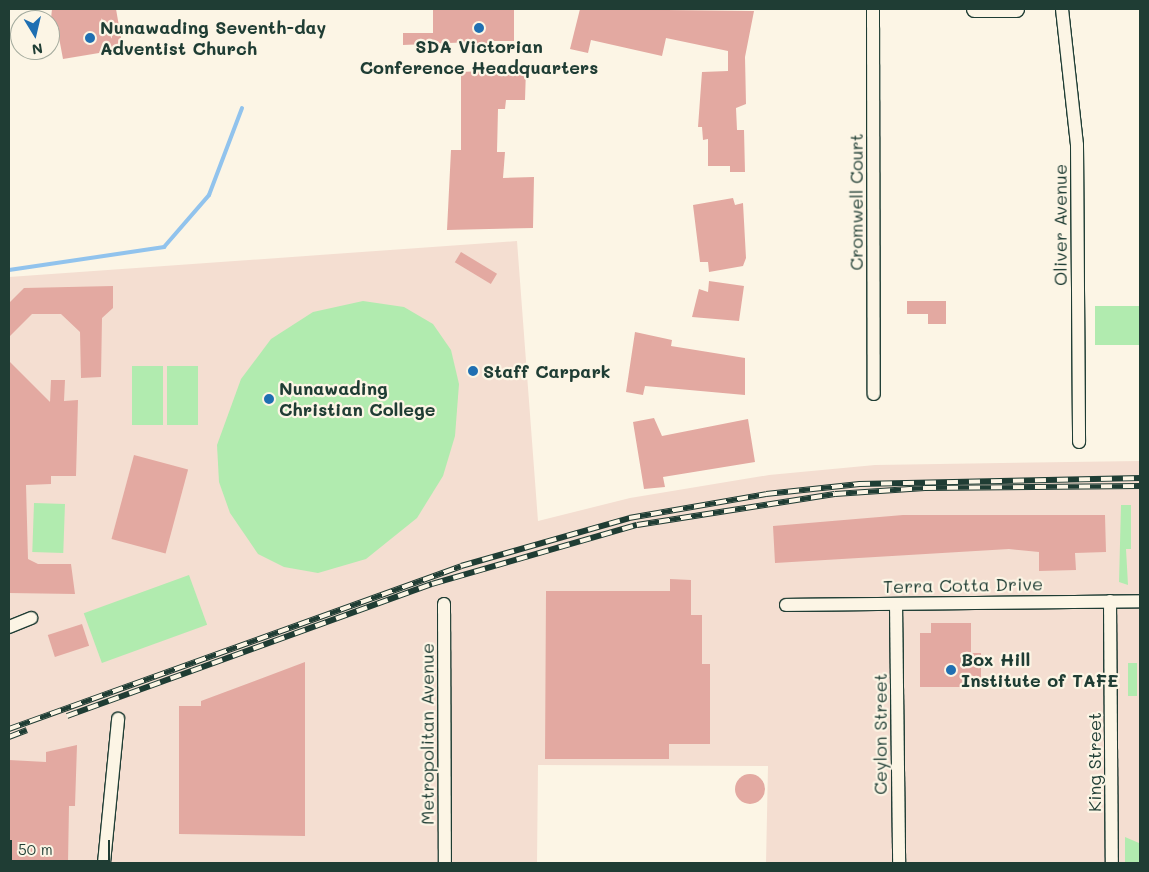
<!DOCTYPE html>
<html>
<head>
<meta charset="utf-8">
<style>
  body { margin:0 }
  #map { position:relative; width:1149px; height:872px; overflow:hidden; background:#fcf5e5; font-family:Mali,sans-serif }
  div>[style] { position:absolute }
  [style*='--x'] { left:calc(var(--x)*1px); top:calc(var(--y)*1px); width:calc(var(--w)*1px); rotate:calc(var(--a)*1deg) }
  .built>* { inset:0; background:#f4ded1 }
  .green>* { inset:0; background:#b1ebaf; transform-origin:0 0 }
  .stream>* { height:4px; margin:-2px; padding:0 2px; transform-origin:2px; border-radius:2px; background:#91c3ed }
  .building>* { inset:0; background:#e3a9a1; transform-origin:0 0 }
  .round { border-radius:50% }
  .roads { filter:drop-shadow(1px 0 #1f3d34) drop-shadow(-1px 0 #1f3d34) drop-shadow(0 1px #1f3d34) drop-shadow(0 -1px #1f3d34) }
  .minor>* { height:12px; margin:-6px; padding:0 6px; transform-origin:6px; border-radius:6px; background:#fcf5e5 }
  .tertiary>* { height:15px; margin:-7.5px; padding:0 7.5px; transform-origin:7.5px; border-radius:7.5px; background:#fcf5e5 }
  .rail>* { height:5.5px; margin-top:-2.75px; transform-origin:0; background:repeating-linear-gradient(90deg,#fcf5e5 0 11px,#1f3d34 0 22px); box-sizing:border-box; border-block:1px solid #1f3d34 }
  .dots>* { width:14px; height:14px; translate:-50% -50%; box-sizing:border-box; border:2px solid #fcf5e5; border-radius:50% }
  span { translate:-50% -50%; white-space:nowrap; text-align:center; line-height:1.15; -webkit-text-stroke:4.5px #fcf5e5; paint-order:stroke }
  .poi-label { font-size:18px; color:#1f3d34; font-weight:700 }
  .left { translate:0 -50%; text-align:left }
  .street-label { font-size:18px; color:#1f3d34 }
  .frame { position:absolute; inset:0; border:10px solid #1f3d34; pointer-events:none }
  .north { position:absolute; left:10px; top:10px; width:50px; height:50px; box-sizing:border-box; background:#fcf5e5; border:1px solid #a4ab9e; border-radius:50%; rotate:171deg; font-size:14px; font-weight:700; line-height:20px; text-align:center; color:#1f3d34 }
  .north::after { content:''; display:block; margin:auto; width:18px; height:22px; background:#1f6fb2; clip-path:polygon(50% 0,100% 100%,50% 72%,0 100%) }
  .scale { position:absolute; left:10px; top:840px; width:100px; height:22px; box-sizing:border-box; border:2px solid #1f3d34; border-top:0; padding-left:6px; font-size:15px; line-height:18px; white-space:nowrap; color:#1f3d34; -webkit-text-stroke:4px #fcf5e5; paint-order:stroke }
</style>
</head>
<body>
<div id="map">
  <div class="built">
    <i style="clip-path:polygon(517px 241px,538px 521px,630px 498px,769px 475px,875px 465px,1140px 461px,1140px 863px,766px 863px,768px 766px,538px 765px,537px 863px,9px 863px,9px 277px)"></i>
  </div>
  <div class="green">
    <i style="clip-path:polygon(363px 301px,404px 307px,433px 324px,451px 350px,459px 384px,455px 436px,443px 476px,417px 518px,366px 559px,318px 573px,284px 567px,258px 554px,230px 513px,219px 482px,217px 445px,241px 379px,271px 339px,313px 312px)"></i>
    <i style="left:1140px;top:306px;width:39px;height:45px;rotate:90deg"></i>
    <i style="left:132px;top:366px;width:31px;height:59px"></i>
    <i style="left:167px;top:366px;width:31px;height:59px"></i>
    <i style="left:34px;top:503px;width:31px;height:49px;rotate:2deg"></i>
    <i style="clip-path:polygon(1121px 505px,1131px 505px,1131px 549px,1126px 549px,1128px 585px,1119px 582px)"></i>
    <i style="left:189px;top:575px;width:53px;height:112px;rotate:70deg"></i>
    <i style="left:1128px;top:663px;width:9px;height:33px"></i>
    <i style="clip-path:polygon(1125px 837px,1139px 843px,1140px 863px,1125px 863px)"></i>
  </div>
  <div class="stream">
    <i style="--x:9;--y:270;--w:157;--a:-8.4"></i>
    <i style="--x:164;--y:247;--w:69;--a:-49.1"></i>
    <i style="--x:209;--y:195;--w:93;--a:-69.2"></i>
  </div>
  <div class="building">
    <i style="clip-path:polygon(52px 9px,116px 9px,123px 49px,63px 59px,57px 27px,50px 28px)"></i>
    <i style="clip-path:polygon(433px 9px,514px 9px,514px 41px,488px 41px,488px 48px,472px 49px,472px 42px,403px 45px,403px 33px,433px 33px)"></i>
    <i style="clip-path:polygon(580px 9px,754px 11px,745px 57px,746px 104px,736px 108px,737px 130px,744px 130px,745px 172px,730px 172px,730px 166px,708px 166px,708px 139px,703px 140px,702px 127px,698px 127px,702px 72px,728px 71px,728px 51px,666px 38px,662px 56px,591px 40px,588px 53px,570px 49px)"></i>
    <i style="clip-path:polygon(526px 69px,525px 100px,506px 100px,505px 109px,498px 109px,497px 152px,505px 152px,503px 178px,534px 177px,533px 228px,447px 230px,451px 150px,461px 150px,461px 72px)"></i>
    <i style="clip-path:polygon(733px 198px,735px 205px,743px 203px,746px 258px,743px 266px,709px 272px,708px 262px,700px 262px,693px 205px)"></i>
    <i style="left:461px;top:252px;width:42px;height:12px;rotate:31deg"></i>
    <i style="clip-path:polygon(709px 281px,744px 286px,739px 321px,692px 317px,699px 289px,708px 292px)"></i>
    <i style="clip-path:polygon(113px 286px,113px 308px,102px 318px,101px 377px,81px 378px,80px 332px,61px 314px,32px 314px,9px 337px,9px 303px,24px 288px)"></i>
    <i style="clip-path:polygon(907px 301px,946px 301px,946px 324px,928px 324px,928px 314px,907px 314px)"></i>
    <i style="clip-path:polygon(635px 332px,672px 340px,671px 346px,745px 358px,745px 395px,645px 386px,643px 395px,626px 392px)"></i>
    <i style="clip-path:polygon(9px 361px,50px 402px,51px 380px,65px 380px,64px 401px,78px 400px,76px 476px,51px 476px,51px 484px,26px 485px,28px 559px,38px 564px,71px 564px,75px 594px,9px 593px)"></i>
    <i style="clip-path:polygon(654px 418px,662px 436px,748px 419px,755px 462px,663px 477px,665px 487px,644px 489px,633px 422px)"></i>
    <i style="left:134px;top:455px;width:56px;height:87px;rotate:15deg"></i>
    <i style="clip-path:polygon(903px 515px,1105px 515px,1106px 552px,1075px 553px,1076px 570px,1039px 571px,1039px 552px,1009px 549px,775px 563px,773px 526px)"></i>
    <i style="clip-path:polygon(670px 579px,691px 580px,691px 615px,702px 615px,702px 664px,710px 664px,710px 744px,669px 744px,669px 759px,545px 759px,546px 591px,670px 591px)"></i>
    <i style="clip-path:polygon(931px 623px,971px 623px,971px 653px,981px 653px,981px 687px,920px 687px,920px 633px,931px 633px)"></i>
    <i style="left:82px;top:624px;width:23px;height:36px;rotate:72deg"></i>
    <i style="clip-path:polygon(305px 662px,305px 836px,179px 834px,179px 706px,201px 706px,201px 701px)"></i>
    <i style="clip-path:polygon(77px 745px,75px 806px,69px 806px,68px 863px,9px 863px,9px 760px,46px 762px,46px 752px)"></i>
    <i class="round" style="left:735px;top:774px;width:30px;height:30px"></i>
  </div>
  <div class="roads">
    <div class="minor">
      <i style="--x:873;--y:9;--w:385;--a:89.9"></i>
      <i style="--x:1062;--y:9;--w:137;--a:83.7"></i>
      <i style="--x:1077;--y:145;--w:297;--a:89.6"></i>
      <i style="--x:1110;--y:601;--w:262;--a:89.6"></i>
      <i style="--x:444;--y:604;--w:259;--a:89.8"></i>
      <i style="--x:896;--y:604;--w:259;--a:89.3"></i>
      <i style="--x:786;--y:605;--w:354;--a:-0.6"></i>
      <i style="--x:9;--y:627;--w:24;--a:-22"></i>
      <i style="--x:104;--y:863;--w:145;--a:-84.4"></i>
    </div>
    <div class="tertiary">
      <i style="--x:974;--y:9;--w:42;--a:0"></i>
    </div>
  </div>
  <div class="rail">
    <i style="--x:67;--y:716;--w:388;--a:-19.9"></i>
    <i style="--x:432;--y:584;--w:213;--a:-16.1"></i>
    <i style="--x:637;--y:525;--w:200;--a:-8.9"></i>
    <i style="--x:835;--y:494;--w:90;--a:-3.8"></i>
    <i style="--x:925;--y:488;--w:215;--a:-0.5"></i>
    <i style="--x:9;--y:729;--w:480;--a:-19.8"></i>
    <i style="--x:461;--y:566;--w:175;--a:-15.9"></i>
    <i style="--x:629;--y:518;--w:139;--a:-9.9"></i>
    <i style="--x:766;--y:494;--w:94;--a:-6.1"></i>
    <i style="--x:859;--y:484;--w:281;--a:-1.2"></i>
    <i style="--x:9;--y:737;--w:19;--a:-21"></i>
  </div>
  <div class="dots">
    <i style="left:479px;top:28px;background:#1f6fb2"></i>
    <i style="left:90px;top:38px;background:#1f6fb2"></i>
    <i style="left:473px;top:371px;background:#1f6fb2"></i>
    <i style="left:269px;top:399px;background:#1f6fb2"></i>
    <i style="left:951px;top:670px;background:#1f6fb2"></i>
  </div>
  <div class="poi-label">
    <span class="left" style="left:100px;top:38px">Nunawading Seventh-day<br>Adventist Church</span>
    <span style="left:479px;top:57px">SDA Victorian<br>Conference Headquarters</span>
    <span class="left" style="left:483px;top:371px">Staff Carpark</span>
    <span class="left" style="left:279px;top:399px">Nunawading<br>Christian College</span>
    <span class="left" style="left:961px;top:670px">Box Hill<br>Institute of TAFE</span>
  </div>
  <div class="street-label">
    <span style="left:856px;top:202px;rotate:-90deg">Cromwell Court</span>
    <span style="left:1060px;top:225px;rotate:-90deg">Oliver Avenue</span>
    <span style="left:963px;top:585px;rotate:-1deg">Terra Cotta Drive</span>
    <span style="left:427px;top:734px;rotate:-90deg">Metropolitan Avenue</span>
    <span style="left:880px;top:734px;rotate:-90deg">Ceylon Street</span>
    <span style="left:1094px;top:762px;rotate:-90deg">King Street</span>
  </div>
  <div class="frame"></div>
  <div class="north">N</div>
  <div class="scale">50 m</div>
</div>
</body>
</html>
